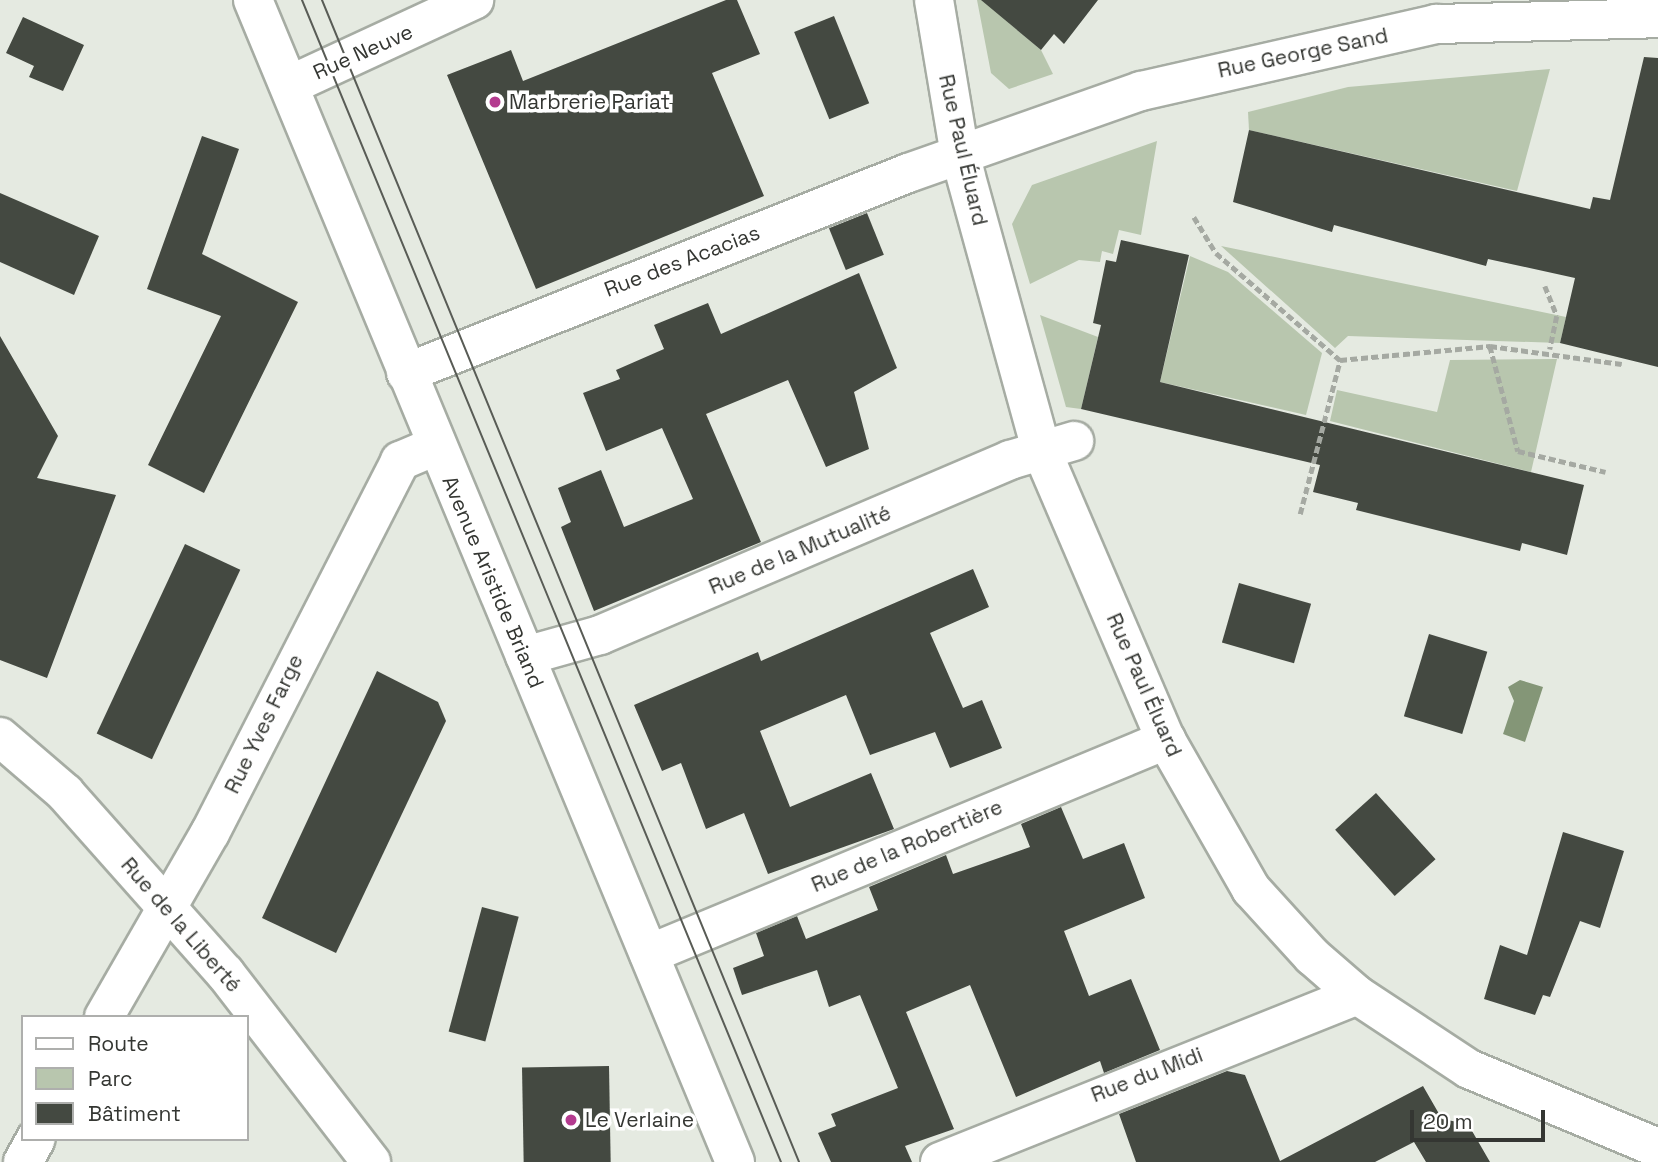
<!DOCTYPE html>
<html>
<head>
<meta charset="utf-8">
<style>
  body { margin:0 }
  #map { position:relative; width:1658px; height:1162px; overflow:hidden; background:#e5eae1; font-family:"Space Grotesk",sans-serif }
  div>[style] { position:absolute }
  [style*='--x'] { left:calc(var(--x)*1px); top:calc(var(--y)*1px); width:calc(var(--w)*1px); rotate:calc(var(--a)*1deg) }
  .green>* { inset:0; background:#b8c6ae }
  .water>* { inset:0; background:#849677 }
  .building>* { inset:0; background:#444941; transform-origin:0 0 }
  .path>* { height:4.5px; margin-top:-2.25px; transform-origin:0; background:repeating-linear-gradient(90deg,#a5a9a2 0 7px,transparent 0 10.5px) }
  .roads { filter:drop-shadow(2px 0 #a6aca3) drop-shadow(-2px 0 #a6aca3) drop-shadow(0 2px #a6aca3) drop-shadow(0 -2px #a6aca3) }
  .minor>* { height:38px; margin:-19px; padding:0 19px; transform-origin:19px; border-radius:19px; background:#fff }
  .tram>* { height:2px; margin:-1px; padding:0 1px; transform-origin:1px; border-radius:1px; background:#595c56 }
  .dots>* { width:19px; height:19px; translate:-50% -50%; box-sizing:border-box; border:4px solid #fff; border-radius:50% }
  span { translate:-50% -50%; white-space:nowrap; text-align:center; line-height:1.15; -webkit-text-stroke:7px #fff; paint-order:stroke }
  .street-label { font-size:21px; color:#343632 }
  .poi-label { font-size:21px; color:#343632 }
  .left { translate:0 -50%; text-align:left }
  .legend { position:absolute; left:21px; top:1015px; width:228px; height:126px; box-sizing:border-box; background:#fff; border:2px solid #aeafad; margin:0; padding:9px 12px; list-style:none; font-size:21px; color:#343632 }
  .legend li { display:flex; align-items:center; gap:14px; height:35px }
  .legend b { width:35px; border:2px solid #aeafad }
  .scale { position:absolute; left:1410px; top:1110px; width:135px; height:32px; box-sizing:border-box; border:4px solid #343632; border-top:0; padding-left:9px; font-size:21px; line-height:24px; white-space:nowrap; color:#343632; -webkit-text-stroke:5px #fff; paint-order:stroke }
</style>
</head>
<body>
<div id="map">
  <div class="green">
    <i style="clip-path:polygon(977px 0,1009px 0,1009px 23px,1041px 50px,1053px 74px,1009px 89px,991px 73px)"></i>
    <i style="clip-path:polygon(1550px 69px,1517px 191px,1249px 130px,1248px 112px,1348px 87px)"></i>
    <i style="clip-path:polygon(1157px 141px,1141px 235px,1119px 230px,1113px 254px,1102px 251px,1100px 262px,1079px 260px,1030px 284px,1012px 224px,1032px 185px)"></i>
    <i style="clip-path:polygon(1221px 246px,1566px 317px,1560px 343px,1348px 336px,1335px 348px)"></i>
    <i style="clip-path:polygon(1190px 256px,1228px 272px,1322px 353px,1306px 415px,1160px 382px)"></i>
    <i style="clip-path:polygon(1040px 315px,1098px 337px,1081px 409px,1066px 407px)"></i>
    <i style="clip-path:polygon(1557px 359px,1531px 472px,1330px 421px,1337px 390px,1437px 412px,1450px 360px)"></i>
  </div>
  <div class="water">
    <i style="clip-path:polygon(1520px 680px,1543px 687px,1525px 742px,1503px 734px,1514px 701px,1508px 687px)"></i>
  </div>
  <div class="building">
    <i style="clip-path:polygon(726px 0,737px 0,760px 54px,712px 73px,764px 196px,536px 289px,447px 75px,511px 50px,523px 81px)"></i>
    <i style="clip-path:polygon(981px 0,1098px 0,1064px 44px,1054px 34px,1041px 50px)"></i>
    <i style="left:834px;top:16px;width:94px;height:43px;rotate:68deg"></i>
    <i style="clip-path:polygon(23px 17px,84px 45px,63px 91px,29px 77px,34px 66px,6px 53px)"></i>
    <i style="clip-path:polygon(1644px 57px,1658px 58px,1658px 367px,1560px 343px,1575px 278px,1488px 259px,1486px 266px,1334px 225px,1332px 232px,1233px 202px,1249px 130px,1590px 209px,1593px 197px,1610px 200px)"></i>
    <i style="clip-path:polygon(202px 136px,239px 149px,202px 254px,298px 302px,204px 493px,148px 465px,221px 316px,147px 289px)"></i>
    <i style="clip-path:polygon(0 193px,99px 236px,74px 295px,0 262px)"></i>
    <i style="left:867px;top:213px;width:45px;height:41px;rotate:68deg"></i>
    <i style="clip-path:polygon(1121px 240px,1189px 255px,1160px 382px,1584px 485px,1567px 555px,1522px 543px,1520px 551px,1356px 510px,1358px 503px,1313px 492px,1320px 465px,1081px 409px,1101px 325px,1093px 323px,1106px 260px,1116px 262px)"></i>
    <i style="clip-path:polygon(859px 273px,897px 368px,854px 392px,869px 449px,826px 467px,788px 380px,706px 414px,761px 542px,594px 611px,561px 527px,571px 522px,558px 488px,601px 470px,624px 527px,693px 499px,662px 428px,606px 451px,583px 393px,620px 379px,616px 370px,664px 349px,654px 325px,708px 303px,721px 334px)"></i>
    <i style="clip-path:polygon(0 336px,58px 436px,37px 478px,116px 495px,47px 678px,0 660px)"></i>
    <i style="left:185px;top:544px;width:61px;height:209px;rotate:25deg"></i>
    <i style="clip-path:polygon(973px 569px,989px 607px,930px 633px,963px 708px,982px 700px,1002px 748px,950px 768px,935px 732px,870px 755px,846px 695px,760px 731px,790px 807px,871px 773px,894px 829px,768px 874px,744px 813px,706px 829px,681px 763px,662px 771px,634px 705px,758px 652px,761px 661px)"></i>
    <i style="left:1239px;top:583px;width:75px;height:62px;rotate:16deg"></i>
    <i style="left:1429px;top:634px;width:61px;height:86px;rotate:17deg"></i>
    <i style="clip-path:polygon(377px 671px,438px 702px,446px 721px,336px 953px,262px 918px)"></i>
    <i style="left:1376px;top:793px;width:89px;height:55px;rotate:48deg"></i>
    <i style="clip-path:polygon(1061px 807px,1083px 859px,1124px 843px,1145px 898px,1064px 931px,1089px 996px,1131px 979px,1160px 1050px,1104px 1073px,1100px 1061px,1016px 1097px,970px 985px,906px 1012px,954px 1129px,905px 1146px,912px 1162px,831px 1162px,818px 1133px,836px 1126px,831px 1114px,898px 1088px,860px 995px,829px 1007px,817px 970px,742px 995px,733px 968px,764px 956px,756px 933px,797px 916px,806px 939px,878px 910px,869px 887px,946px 855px,953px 874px,1030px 847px,1021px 824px)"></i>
    <i style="clip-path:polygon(1563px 832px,1624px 851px,1600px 928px,1580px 921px,1550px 997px,1543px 995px,1535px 1015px,1484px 999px,1500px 945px,1527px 955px)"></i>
    <i style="left:482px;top:907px;width:38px;height:129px;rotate:15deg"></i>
    <i style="left:609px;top:1066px;width:96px;height:87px;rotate:89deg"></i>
    <i style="clip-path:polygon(1227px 1071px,1245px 1075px,1280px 1161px,1423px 1086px,1442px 1119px,1468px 1124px,1490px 1162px,1426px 1162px,1414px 1142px,1375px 1162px,1136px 1162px,1119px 1114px)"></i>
  </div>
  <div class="path">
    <i style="--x:1194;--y:217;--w:42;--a:58.6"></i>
    <i style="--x:1216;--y:253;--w:164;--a:40.8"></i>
    <i style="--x:1340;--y:360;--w:151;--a:-5.3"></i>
    <i style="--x:1490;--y:346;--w:133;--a:7.8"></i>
    <i style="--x:1545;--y:286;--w:32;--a:68"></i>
    <i style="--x:1557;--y:316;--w:34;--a:102"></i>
    <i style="--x:1490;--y:346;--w:109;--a:75.1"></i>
    <i style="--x:1518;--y:451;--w:90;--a:13.4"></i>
    <i style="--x:1300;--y:514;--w:159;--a:-75.4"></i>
  </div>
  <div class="roads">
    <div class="minor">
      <i style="--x:253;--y:0;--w:1258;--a:67.47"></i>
      <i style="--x:934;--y:0;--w:157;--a:80.5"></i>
      <i style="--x:960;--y:155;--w:305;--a:74.6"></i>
      <i style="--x:1041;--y:449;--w:317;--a:66.8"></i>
      <i style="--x:1166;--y:740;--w:172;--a:60.3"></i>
      <i style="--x:1251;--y:889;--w:91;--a:47.7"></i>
      <i style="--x:1312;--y:956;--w:60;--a:40.9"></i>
      <i style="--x:1357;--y:995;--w:134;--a:33.5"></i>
      <i style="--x:1469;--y:1069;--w:205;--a:22.7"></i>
      <i style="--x:290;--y:85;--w:203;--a:-24.8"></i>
      <i style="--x:406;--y:373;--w:540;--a:-21.72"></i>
      <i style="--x:908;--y:173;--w:247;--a:-19.4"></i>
      <i style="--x:1141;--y:91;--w:303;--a:-12.8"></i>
      <i style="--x:1436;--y:24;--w:222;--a:-1.5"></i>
      <i style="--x:525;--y:656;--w:78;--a:-15.6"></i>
      <i style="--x:600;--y:635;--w:446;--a:-23.1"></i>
      <i style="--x:1010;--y:460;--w:67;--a:-16.5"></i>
      <i style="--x:0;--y:737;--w:86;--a:40.7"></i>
      <i style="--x:65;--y:793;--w:241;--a:48.4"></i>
      <i style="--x:225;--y:973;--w:239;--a:52.3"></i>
      <i style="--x:649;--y:954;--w:560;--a:-22.49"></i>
      <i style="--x:104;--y:1017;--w:212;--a:-60.1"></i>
      <i style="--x:210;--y:833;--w:418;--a:-62.9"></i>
      <i style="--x:400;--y:461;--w:38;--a:-23"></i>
      <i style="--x:23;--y:1162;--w:26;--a:-61"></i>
      <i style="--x:940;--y:1162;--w:449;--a:-21.8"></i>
    </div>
  </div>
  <div class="tram">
    <i style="--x:302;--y:0;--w:1257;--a:67.6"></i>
    <i style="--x:322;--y:0;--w:1256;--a:67.68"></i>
  </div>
  <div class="dots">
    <i style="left:495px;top:102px;background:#b43b8f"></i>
    <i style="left:571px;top:1120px;background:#b43b8f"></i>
  </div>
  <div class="street-label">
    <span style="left:363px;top:52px;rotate:-24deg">Rue Neuve</span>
    <span style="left:1303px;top:53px;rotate:-12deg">Rue George Sand</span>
    <span style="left:963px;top:150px;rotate:77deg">Rue Paul Éluard</span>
    <span style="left:682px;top:261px;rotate:-21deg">Rue des Acacias</span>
    <span style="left:800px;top:550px;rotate:-23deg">Rue de la Mutualité</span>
    <span style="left:493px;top:582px;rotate:67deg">Avenue Aristide Briand</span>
    <span style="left:1144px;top:685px;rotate:66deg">Rue Paul Éluard</span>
    <span style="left:264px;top:724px;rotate:-64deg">Rue Yves Farge</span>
    <span style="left:907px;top:846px;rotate:-23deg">Rue de la Robertière</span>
    <span style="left:181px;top:925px;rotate:49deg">Rue de la Liberté</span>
    <span style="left:1147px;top:1075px;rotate:-21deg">Rue du Midi</span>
  </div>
  <div class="poi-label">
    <span class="left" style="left:509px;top:102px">Marbrerie Pariat</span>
    <span class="left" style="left:585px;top:1120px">Le Verlaine</span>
  </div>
  <ul class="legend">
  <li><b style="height:9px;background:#fff"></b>Route</li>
  <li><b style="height:19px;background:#b8c6ae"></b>Parc</li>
  <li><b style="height:19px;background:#444941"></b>Bâtiment</li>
  </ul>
  <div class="scale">20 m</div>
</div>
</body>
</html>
